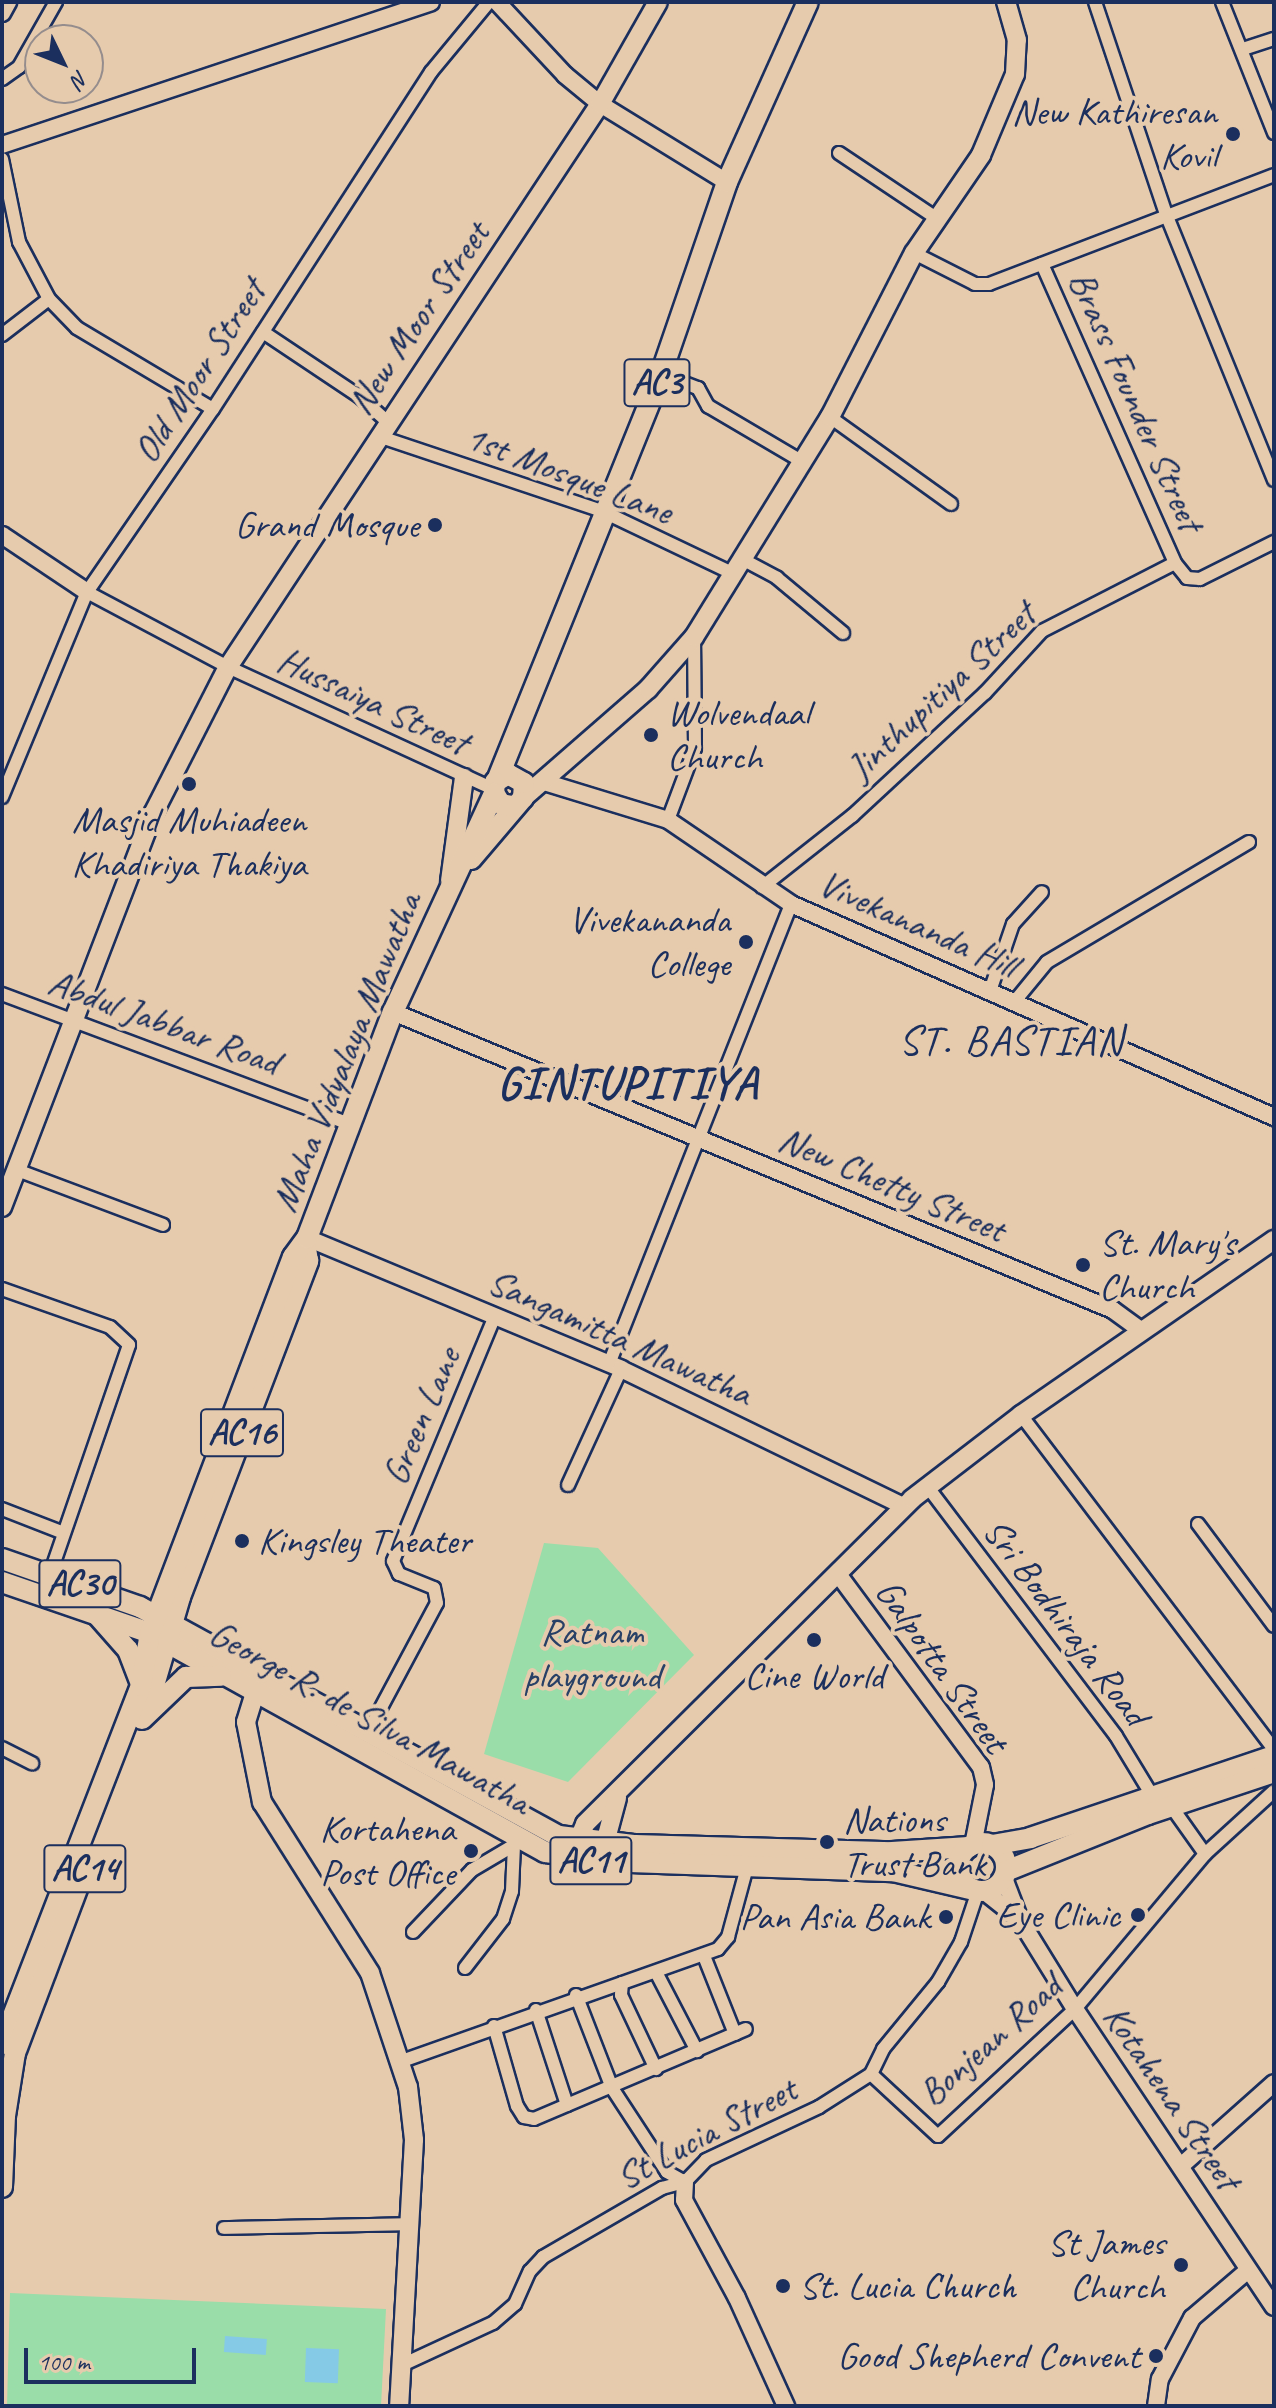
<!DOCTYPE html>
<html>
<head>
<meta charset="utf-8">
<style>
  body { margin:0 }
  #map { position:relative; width:1276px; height:2408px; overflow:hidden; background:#e6cbad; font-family:Caveat,sans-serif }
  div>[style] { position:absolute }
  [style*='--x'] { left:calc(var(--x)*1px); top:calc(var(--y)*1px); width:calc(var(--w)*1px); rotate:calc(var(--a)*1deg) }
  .green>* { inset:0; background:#9adda9 }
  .water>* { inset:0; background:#85cae6; transform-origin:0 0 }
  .roads { filter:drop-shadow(2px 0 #1b2f5e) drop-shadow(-2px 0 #1b2f5e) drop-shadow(0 2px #1b2f5e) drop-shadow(0 -2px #1b2f5e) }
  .minor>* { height:12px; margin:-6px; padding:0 6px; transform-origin:6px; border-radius:6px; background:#e6cbad }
  .tertiary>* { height:16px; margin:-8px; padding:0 8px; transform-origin:8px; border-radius:8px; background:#e6cbad }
  .secondary>* { height:18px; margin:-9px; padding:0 9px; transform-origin:9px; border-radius:9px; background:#e6cbad }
  .primary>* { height:20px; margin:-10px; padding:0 10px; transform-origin:10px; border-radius:10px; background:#e6cbad }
  .primary>.ring { margin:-10px; padding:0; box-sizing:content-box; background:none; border:20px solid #e6cbad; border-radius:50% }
  .dots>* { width:22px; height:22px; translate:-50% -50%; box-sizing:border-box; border:4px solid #e6cbad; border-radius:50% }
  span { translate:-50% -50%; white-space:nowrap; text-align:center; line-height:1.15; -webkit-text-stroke:8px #e6cbad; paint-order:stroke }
  .shield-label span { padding:2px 6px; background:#e6cbad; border:2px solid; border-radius:6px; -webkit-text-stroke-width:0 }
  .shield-label { font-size:36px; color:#1b2f5e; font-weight:700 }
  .poi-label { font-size:38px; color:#1b2f5e }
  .right { translate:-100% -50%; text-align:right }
  .left { translate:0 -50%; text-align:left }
  .street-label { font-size:38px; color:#1b2f5e }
  .park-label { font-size:38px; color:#284066 }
  .quarter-label { font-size:42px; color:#1b2f5e; letter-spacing:2px }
  .district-label { font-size:46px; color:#1b2f5e; font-weight:700; letter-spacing:2px }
  .frame { position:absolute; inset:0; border:4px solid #1b2f5e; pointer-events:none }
  .north { position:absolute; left:24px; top:24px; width:80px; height:80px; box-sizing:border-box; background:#e6cbad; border:2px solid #958d8d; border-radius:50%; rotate:133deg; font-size:22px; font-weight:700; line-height:32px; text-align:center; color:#1b2f5e }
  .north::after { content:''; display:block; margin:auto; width:28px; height:36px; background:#1b2f5e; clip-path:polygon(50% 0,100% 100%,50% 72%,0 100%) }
  .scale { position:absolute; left:24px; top:2348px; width:172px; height:36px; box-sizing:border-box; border:4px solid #1b2f5e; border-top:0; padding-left:10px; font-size:24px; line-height:28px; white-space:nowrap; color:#1b2f5e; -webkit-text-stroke:6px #e6cbad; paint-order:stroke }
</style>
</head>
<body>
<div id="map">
  <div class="green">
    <i style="clip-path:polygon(544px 1543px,598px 1548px,694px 1655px,568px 1782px,484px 1754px)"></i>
    <i style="clip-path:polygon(10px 2293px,386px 2309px,381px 2406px,7px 2406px)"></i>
  </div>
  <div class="water">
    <i style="left:225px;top:2336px;width:42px;height:16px;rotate:4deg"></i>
    <i style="left:306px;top:2348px;width:33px;height:34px;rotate:2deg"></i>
  </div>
  <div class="roads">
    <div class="minor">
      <i style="--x:1095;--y:2;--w:224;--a:71.5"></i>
      <i style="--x:1166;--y:214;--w:287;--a:67.9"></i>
      <i style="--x:1222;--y:2;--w:141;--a:68.3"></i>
      <i style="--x:1243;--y:49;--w:33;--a:-18"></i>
      <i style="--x:2;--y:79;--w:21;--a:-35"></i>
      <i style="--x:19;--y:67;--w:75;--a:-60.4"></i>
      <i style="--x:839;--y:153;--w:120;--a:33.8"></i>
      <i style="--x:2;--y:159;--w:85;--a:78.4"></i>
      <i style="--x:19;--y:242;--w:64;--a:62.2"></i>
      <i style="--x:49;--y:299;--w:40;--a:46"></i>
      <i style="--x:77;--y:328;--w:158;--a:30.8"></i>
      <i style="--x:914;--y:253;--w:68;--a:26.9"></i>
      <i style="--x:975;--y:284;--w:14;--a:0"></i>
      <i style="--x:989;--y:284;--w:305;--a:-20.9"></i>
      <i style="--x:1042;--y:264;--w:327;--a:66"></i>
      <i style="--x:1175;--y:563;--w:19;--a:51"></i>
      <i style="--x:1187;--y:578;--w:13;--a:4"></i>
      <i style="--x:1200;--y:579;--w:83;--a:-26.6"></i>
      <i style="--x:263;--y:332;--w:117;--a:33.8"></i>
      <i style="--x:360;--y:397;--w:39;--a:42"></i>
      <i style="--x:2;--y:335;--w:59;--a:-37.5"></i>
      <i style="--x:661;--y:374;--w:40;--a:21"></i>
      <i style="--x:698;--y:388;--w:21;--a:61"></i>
      <i style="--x:708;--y:406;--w:110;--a:30.5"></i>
      <i style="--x:830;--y:417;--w:149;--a:35.7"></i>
      <i style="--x:381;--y:437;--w:233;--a:18.5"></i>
      <i style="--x:602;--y:511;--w:144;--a:25.5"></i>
      <i style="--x:742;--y:559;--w:40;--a:28"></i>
      <i style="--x:777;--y:578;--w:86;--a:39.8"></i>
      <i style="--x:87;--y:592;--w:160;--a:28"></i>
      <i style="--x:228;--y:667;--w:292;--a:24.7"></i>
      <i style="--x:2;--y:797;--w:222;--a:-67.5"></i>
      <i style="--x:87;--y:592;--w:222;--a:-55.5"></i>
      <i style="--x:213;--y:409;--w:401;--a:-57.1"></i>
      <i style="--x:431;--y:72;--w:91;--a:-50.4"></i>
      <i style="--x:668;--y:820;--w:77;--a:-69.4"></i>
      <i style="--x:695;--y:748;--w:111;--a:-90.5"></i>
      <i style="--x:762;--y:887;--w:115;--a:-38.3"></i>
      <i style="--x:852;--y:816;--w:181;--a:-42.8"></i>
      <i style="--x:985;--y:693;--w:84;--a:-47.4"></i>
      <i style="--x:1042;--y:631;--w:149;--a:-27.1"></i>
      <i style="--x:990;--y:991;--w:71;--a:-71.1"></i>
      <i style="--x:1013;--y:924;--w:43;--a:-47.8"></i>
      <i style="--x:2;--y:994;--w:371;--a:20.5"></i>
      <i style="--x:1015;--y:1001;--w:50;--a:-50.6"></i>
      <i style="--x:1047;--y:962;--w:235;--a:-30.7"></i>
      <i style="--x:17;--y:1170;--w:156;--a:20.6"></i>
      <i style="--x:2;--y:1289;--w:114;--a:19.4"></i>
      <i style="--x:110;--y:1327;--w:26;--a:43"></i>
      <i style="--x:129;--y:1345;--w:242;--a:109"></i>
      <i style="--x:609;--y:1364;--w:495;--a:-68.4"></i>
      <i style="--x:1021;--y:1415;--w:420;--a:52.9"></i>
      <i style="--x:568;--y:1485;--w:128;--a:-65.4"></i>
      <i style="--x:927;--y:1486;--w:313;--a:52.9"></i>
      <i style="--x:1116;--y:1736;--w:71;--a:58.8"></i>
      <i style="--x:2;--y:1509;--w:66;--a:21.2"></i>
      <i style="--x:1198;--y:1524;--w:127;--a:53.3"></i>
      <i style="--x:368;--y:1732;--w:146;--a:-61.9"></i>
      <i style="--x:437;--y:1603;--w:15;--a:-101"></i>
      <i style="--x:434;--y:1588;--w:38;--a:-158"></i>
      <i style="--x:399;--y:1574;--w:14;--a:-115"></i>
      <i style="--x:393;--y:1561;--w:265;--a:-67.4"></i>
      <i style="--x:2;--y:1748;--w:34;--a:27"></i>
      <i style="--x:1171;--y:1806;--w:59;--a:54.7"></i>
      <i style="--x:413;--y:1932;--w:86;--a:-46.4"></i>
      <i style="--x:472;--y:1870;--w:57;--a:-30.6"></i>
      <i style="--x:704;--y:1956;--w:84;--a:68.3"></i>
      <i style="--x:465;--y:1968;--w:62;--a:-52.2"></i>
      <i style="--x:503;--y:1919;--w:29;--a:-72"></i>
      <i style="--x:512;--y:1891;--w:45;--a:-87.5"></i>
      <i style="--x:657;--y:1974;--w:87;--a:62.5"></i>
      <i style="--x:622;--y:1983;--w:12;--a:95"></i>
      <i style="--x:621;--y:1995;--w:82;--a:64.7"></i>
      <i style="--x:576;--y:1995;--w:100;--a:68.8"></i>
      <i style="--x:612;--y:2088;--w:100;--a:56.8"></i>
      <i style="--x:667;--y:2172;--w:21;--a:29"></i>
      <i style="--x:536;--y:2010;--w:100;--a:71.9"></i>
      <i style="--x:494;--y:2026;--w:83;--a:74"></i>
      <i style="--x:517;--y:2106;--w:13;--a:58"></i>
      <i style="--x:524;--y:2117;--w:10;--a:11"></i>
      <i style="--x:534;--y:2119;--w:230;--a:-23"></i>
      <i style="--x:402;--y:2061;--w:335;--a:-19.5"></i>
      <i style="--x:718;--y:1949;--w:16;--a:-50"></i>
      <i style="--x:728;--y:1937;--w:73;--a:-74.8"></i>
      <i style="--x:871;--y:2074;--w:91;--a:42.8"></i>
      <i style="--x:938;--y:2136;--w:187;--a:-42.8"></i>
      <i style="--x:1075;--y:2009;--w:202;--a:-50"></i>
      <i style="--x:1205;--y:1854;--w:93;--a:-42.4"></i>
      <i style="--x:224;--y:2228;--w:186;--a:-1.2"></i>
      <i style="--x:402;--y:2365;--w:100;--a:-24.8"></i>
      <i style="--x:493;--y:2323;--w:29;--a:-41"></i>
      <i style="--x:515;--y:2304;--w:36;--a:-66"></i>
      <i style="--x:530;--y:2271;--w:19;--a:-47"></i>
      <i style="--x:543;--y:2257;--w:138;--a:-30.1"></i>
      <i style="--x:662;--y:2188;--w:24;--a:-15"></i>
      <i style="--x:685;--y:2182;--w:30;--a:-46"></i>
      <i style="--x:706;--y:2160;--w:125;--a:-25.1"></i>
      <i style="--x:819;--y:2107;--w:62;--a:-32.4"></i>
      <i style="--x:871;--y:2074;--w:28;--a:-64"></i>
      <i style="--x:883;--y:2049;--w:87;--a:-50.6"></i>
      <i style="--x:938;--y:1982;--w:46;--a:-60.1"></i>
      <i style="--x:961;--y:1942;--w:54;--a:-71.6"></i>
    </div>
    <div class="tertiary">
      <i style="--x:497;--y:2;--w:100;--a:47"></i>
      <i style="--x:565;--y:75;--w:45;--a:39.6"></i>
      <i style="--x:600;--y:104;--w:149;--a:31.6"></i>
      <i style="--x:2;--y:13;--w:13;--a:-61"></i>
      <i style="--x:2;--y:145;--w:452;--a:-18.4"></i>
      <i style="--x:2;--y:535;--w:102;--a:33.8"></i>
      <i style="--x:544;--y:782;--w:130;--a:17"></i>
      <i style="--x:668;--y:820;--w:149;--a:34.3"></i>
      <i style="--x:791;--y:904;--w:528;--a:23.8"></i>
      <i style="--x:393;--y:1012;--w:779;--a:22.48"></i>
      <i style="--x:1113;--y:1310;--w:34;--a:36"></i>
      <i style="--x:307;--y:1238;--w:340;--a:22.6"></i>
      <i style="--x:621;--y:1369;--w:314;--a:25.9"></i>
      <i style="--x:838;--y:1574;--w:240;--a:53.5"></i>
      <i style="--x:981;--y:1767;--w:18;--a:77"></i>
      <i style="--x:985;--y:1785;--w:61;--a:101.3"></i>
      <i style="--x:1004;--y:1878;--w:45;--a:69.1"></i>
      <i style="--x:1020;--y:1920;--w:105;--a:58.3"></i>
      <i style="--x:1075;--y:2009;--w:358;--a:56.3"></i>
      <i style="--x:985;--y:1892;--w:43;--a:38.5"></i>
      <i style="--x:1182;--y:2165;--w:123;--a:-41.7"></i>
      <i style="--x:685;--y:2182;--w:18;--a:93"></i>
      <i style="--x:684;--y:2200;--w:111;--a:61.6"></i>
      <i style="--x:737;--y:2298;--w:119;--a:65.6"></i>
      <i style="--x:1156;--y:2406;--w:27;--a:-82"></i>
      <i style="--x:1160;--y:2379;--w:69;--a:-62.3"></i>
      <i style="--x:1192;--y:2318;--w:72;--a:-40.5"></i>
    </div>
    <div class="secondary">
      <i style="--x:523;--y:798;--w:166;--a:-41.1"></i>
      <i style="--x:648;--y:689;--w:69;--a:-48.5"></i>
      <i style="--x:694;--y:637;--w:259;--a:-58.3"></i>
      <i style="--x:830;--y:417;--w:184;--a:-62.9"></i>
      <i style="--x:914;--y:253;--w:119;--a:-55.6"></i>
      <i style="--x:981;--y:155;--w:88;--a:-67.2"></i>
      <i style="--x:1015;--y:74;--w:34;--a:-87"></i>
      <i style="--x:1017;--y:40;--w:40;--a:-106"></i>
      <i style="--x:450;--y:881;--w:104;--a:-82.3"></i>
      <i style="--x:2;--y:1207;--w:421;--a:-69"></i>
      <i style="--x:153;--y:814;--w:165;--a:-63"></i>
      <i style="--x:228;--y:667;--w:675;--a:-56.55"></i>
      <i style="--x:600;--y:104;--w:117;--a:-60.4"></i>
      <i style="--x:259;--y:1680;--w:44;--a:107.2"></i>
      <i style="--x:246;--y:1722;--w:82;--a:78.7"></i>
      <i style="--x:262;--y:1802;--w:202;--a:57.7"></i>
      <i style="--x:370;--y:1973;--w:120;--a:71.6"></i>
      <i style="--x:408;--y:2087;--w:53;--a:83.5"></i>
      <i style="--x:414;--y:2140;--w:266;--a:93.2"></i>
      <i style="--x:575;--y:1848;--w:26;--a:-67"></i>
      <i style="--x:585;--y:1824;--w:461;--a:-44.8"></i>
      <i style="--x:912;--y:1499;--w:138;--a:-37.6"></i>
      <i style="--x:1021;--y:1415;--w:308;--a:-34.7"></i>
      <i style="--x:602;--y:1854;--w:58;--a:-75"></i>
    </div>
    <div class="primary">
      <i style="--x:498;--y:778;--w:436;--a:-68"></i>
      <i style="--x:661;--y:374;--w:203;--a:-71"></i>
      <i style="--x:727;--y:182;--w:197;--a:-65.8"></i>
      <i style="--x:471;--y:859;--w:80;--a:-49.6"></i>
      <i style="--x:523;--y:798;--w:15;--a:-86"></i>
      <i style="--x:524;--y:783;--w:18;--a:-151"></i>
      <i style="--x:508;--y:774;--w:15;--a:148"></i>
      <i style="--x:495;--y:782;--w:11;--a:95"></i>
      <i style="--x:494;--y:793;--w:13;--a:58"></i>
      <i style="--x:501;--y:804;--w:10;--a:11"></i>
      <i style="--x:2;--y:1559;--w:146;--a:19.2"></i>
      <i style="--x:140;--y:1607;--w:477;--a:28.7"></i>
      <i style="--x:559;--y:1836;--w:77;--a:6.8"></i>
      <i style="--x:635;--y:1845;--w:257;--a:1.6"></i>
      <i style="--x:892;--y:1852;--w:77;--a:-3.7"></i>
      <i style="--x:2;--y:1582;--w:157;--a:19"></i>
      <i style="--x:150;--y:1633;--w:452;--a:29"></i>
      <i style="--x:545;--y:1852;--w:57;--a:9.1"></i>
      <i style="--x:601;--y:1861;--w:292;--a:2"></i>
      <i style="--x:893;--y:1871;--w:79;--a:13.2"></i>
      <i style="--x:98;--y:1616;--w:45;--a:48.6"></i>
      <i style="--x:128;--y:1650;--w:34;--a:69"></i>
      <i style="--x:150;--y:1699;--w:106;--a:-73.6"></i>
      <i style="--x:180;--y:1597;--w:360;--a:-69.1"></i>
      <i style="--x:308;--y:1261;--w:18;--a:-99"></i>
      <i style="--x:142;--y:1719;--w:61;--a:-43.7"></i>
      <i style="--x:186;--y:1677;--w:35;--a:-2"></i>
      <i class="ring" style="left:958px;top:1843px;width:28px;height:28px"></i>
      <i style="--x:992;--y:1845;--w:39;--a:-10"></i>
      <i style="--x:1030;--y:1838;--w:257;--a:-18.6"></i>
      <i style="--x:1006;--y:1871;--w:153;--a:-21.9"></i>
      <i style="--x:1148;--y:1814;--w:133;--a:-18.4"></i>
      <i style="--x:2;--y:2044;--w:384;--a:-68.8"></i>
      <i style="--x:141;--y:1686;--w:54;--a:-80.4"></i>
      <i style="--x:150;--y:1633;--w:402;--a:-69.2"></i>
      <i style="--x:293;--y:1257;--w:24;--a:-54"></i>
      <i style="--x:307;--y:1238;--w:242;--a:-69.2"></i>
      <i style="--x:393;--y:1012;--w:241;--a:-65.2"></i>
      <i style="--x:2;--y:2187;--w:71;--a:-87.6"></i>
      <i style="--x:5;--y:2116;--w:64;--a:-81"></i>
      <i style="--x:15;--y:2053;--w:196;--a:-69.3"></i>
    </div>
  </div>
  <div class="dots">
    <i style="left:1233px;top:134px;background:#1b2f5e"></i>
    <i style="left:435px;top:525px;background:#1b2f5e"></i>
    <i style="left:651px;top:735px;background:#1b2f5e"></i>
    <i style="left:189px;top:784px;background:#1b2f5e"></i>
    <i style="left:746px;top:942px;background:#1b2f5e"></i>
    <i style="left:1083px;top:1265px;background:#1b2f5e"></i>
    <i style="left:242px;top:1541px;background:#1b2f5e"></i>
    <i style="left:814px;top:1640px;background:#1b2f5e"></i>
    <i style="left:827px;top:1842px;background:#1b2f5e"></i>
    <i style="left:471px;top:1851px;background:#1b2f5e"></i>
    <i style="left:1138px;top:1915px;background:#1b2f5e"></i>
    <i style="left:946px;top:1917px;background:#1b2f5e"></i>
    <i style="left:1181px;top:2265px;background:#1b2f5e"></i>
    <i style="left:783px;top:2286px;background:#1b2f5e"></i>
    <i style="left:1156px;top:2356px;background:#1b2f5e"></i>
  </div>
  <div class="shield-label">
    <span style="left:657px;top:383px">AC3</span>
    <span style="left:242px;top:1433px">AC16</span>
    <span style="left:80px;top:1584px">AC30</span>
    <span style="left:591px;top:1861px">AC11</span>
    <span style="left:85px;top:1869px">AC14</span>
  </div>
  <div class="poi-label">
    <span class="right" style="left:1217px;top:134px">New Kathiresan<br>Kovil</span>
    <span class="right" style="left:419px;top:525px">Grand Mosque</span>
    <span class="left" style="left:667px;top:735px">Wolvendaal<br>Church</span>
    <span style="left:189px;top:842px">Masjid Muhiadeen<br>Khadiriya Thakiya</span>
    <span class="right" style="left:730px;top:942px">Vivekananda<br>College</span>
    <span class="left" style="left:1099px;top:1265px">St. Mary's<br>Church</span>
    <span class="left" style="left:258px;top:1541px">Kingsley Theater</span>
    <span style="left:814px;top:1676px">Cine World</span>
    <span class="left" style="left:843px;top:1842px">Nations<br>Trust Bank</span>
    <span class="right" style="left:455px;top:1851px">Kortahena<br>Post Office</span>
    <span class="right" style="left:1120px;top:1915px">Eye Clinic</span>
    <span class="right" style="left:930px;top:1917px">Pan Asia Bank</span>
    <span class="right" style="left:1165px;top:2265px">St James<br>Church</span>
    <span class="left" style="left:799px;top:2286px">St. Lucia Church</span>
    <span class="right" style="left:1140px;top:2356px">Good Shepherd Convent</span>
  </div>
  <div class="street-label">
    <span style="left:418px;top:318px;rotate:-56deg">New Moor Street</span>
    <span style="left:199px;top:371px;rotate:-57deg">Old Moor Street</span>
    <span style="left:1136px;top:401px;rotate:66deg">Brass Founder Street</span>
    <span style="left:569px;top:474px;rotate:21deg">1st Mosque Lane</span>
    <span style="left:941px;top:691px;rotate:-43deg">Jinthupitiya Street</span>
    <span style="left:373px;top:701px;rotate:25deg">Hussaiya Street</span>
    <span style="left:918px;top:924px;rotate:24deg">Vivekananda Hill</span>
    <span style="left:164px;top:1022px;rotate:20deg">Abdul Jabbar Road</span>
    <span style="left:346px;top:1052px;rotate:-68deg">Maha Vidyalaya Mawatha</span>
    <span style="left:892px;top:1184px;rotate:23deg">New Chetty Street</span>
    <span style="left:620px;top:1337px;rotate:24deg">Sangamitta Mawatha</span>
    <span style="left:421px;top:1416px;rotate:-67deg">Green Lane</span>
    <span style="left:1066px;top:1622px;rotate:53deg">Sri Bodhiraja Road</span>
    <span style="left:942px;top:1666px;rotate:55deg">Galpotta Street</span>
    <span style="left:370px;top:1717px;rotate:29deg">George R. de Silva Mawatha</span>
    <span style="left:990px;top:2040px;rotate:-42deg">Bonjean Road</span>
    <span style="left:1172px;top:2097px;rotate:56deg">Kotahena Street</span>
    <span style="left:706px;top:2133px;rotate:-28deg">St Lucia Street</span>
  </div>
  <div class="park-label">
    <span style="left:592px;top:1654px">Ratnam<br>playground</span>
  </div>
  <div class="quarter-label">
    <span style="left:1011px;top:1041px">ST. BASTIAN</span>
  </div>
  <div class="district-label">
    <span style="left:628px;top:1083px">GINTUPITIYA</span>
  </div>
  <div class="frame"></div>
  <div class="north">N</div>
  <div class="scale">100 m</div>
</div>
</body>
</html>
